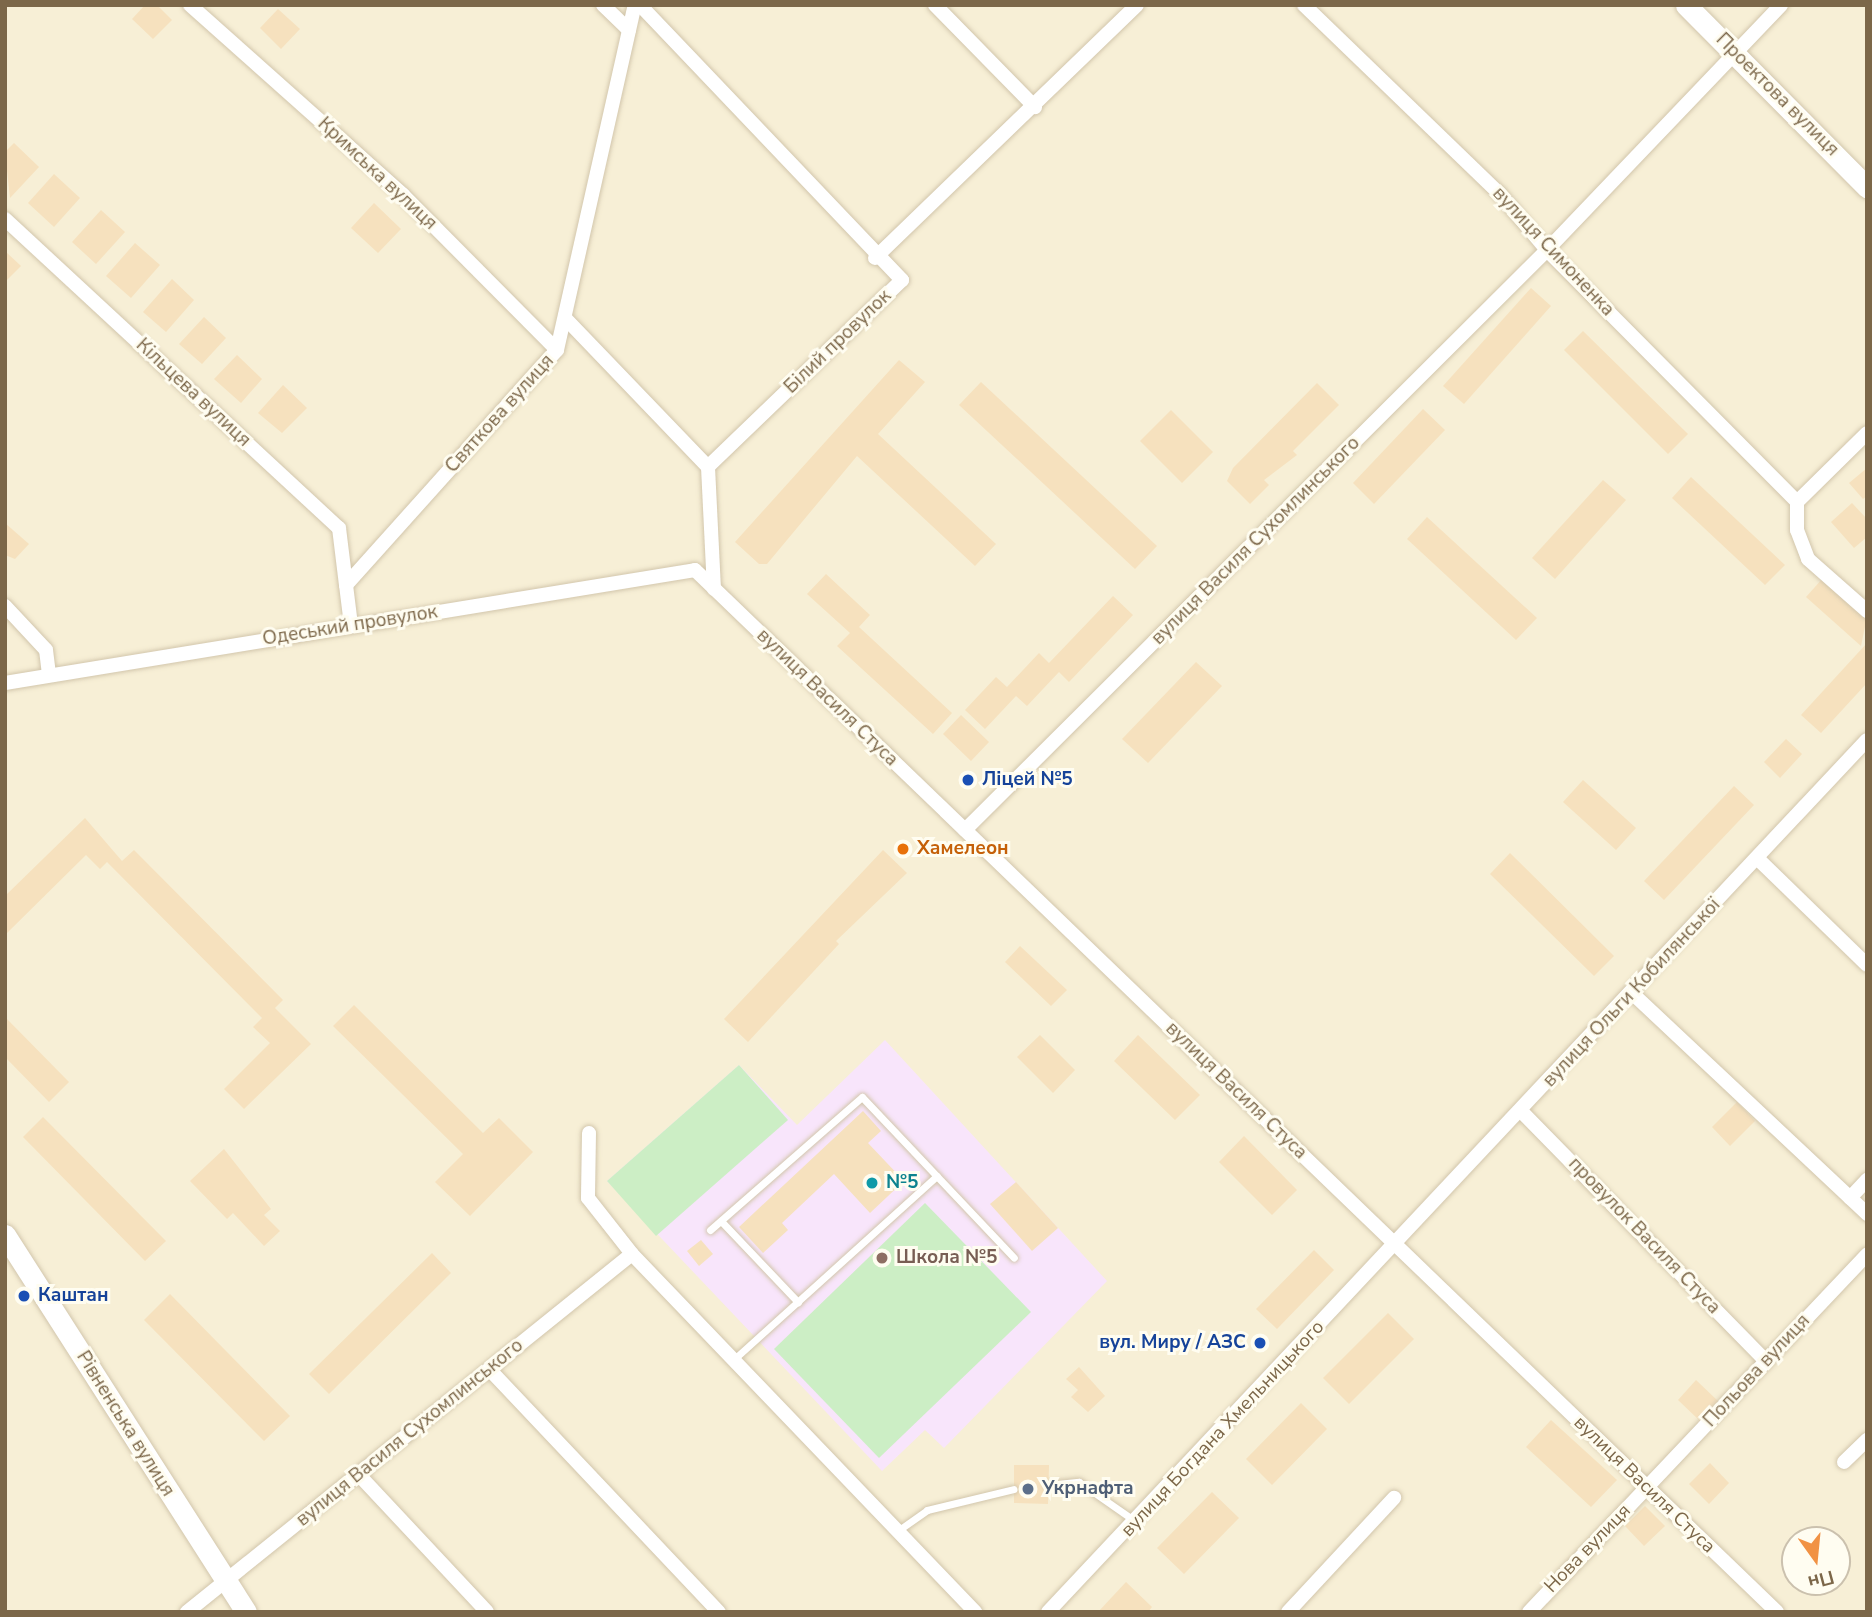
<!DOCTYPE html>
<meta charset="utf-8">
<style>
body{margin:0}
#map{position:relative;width:1872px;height:1617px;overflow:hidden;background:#fefbe9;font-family:"Nunito Sans",sans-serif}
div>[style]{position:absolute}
.residential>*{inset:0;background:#f7efd6}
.education>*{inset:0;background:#f8e5fb}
.green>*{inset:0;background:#cceec5}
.building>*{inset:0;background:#f6e1be}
.roads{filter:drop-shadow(0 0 2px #d2c6ac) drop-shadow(0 0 2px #d2c6ac)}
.lane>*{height:7px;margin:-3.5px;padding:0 3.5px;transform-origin:3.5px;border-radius:3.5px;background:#fff}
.street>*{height:14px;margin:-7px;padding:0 7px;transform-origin:7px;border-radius:7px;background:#fff}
.secondary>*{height:21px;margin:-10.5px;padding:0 10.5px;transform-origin:10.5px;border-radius:10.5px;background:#fff}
.dots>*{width:19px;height:19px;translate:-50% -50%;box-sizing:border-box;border:4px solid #fffdf1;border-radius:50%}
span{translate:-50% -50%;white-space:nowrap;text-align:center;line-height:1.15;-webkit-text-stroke:6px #fffdf1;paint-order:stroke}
.street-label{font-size:19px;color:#7c6749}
.transit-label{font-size:19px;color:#164399;font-weight:700}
.left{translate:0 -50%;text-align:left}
.right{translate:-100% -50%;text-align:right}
.food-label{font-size:19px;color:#c56008;font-weight:700}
.culture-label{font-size:19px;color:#0d838f;font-weight:700}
.education-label{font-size:19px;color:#785e54;font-weight:700}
.service-label{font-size:19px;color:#4e5e75;font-weight:700}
.frame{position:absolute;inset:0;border:7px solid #7c6749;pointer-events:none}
.north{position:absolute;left:1781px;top:1526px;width:70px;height:70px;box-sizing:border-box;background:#fffdf1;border:2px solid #cbc1ae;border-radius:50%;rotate:165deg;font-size:19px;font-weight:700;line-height:28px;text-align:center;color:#7c6749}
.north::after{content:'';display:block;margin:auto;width:24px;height:32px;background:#f19244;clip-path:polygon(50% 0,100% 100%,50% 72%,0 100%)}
</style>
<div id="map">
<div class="residential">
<div style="clip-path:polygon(evenodd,5px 5px,1867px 5px,1867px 1612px,5px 1612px,5px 5px,1795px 1540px,1837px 1540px,1837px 1582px,1795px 1582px,1795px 1540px)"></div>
</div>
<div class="education">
<div style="clip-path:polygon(885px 1040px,1107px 1281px,944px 1448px,925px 1430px,882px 1471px,607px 1181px,739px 1065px,797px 1125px)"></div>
</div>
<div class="green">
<div style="clip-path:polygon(739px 1065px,788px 1120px,656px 1236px,607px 1181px)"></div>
<div style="clip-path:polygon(925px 1203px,1031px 1312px,879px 1458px,774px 1349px)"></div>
</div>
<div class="building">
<div style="clip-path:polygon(145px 5px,157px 5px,172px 20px,153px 39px,132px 19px)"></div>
<div style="clip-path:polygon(278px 9px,300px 29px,281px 49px,260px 28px)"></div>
<div style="clip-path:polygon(14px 143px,39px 167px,10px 198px,5px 152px)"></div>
<div style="clip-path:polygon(54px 174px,80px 198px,54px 227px,28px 203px)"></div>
<div style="clip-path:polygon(374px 203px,401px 229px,378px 253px,351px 228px)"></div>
<div style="clip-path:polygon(101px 210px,125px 232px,96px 264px,72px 242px)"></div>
<div style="clip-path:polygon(135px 243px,160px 265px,131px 298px,106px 276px)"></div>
<div style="clip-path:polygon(5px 251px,21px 266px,5px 282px)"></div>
<div style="clip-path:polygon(172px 279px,194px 300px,166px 332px,143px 312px)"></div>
<div style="clip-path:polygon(1531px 288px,1551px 306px,1464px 404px,1443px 386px)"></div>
<div style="clip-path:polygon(204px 317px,226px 338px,202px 364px,179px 344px)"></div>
<div style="clip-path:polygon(1583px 331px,1688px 434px,1668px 454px,1564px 350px)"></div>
<div style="clip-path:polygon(237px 355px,262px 379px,241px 403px,214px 379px)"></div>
<div style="clip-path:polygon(899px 360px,925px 382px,878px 434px,996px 544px,975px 566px,857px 456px,767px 564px,759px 564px,735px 542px)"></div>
<div style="clip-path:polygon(981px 382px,1157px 546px,1135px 569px,959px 405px)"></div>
<div style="clip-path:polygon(1317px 383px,1339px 405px,1293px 451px,1297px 455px,1264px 480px,1269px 485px,1250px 504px,1227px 481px,1233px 468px)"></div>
<div style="clip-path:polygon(283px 385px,307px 408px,282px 433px,258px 413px)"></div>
<div style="clip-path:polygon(1423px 409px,1445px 430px,1374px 504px,1353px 483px)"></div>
<div style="clip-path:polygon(1171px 410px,1213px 452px,1182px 483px,1140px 441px)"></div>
<div style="clip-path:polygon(1867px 468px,1867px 496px,1863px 499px,1849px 483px)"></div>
<div style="clip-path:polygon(1691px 477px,1785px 565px,1765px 585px,1672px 498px)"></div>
<div style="clip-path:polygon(1603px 480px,1626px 500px,1555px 579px,1532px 558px)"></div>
<div style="clip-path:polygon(1852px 503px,1867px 519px,1867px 537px,1854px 548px,1831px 522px)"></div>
<div style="clip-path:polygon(1427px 517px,1537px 618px,1516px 640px,1407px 539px)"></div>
<div style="clip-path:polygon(5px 523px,29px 544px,15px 559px,5px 555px)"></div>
<div style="clip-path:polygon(826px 574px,870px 615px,859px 627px,952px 713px,933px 734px,837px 646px,850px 633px,807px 594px)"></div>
<div style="clip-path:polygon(1823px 578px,1867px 617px,1861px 646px,1806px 597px)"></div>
<div style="clip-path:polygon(1113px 596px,1133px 615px,1069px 682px,1059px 672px,1027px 706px,1016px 696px,985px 729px,965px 710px,996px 677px,1007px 687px,1039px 653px,1049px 663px)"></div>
<div style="clip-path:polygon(1867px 643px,1867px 683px,1821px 733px,1801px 715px)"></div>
<div style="clip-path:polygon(1196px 662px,1222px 686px,1148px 763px,1122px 739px)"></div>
<div style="clip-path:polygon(961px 715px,989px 742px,971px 761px,943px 734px)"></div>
<div style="clip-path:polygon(1786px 739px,1802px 754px,1780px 778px,1764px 762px)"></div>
<div style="clip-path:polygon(1583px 780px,1636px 828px,1616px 850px,1563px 802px)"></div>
<div style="clip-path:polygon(1734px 786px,1754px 805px,1664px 900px,1644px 881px)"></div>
<div style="clip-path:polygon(85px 818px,122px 861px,134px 850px,283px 1000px,275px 1008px,311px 1044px,244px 1109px,224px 1089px,270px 1043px,253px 1027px,262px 1018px,107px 862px,100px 869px,86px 855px,5px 935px,5px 896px)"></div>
<div style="clip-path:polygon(883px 850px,907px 873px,836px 941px,839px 944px,748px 1042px,724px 1019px)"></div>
<div style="clip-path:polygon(1510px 853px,1614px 956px,1594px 976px,1490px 874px)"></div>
<div style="clip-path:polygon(1020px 946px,1067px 990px,1051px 1006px,1005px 962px)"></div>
<div style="clip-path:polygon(354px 1005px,483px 1133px,499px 1118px,533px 1152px,470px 1216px,435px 1182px,463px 1154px,333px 1026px)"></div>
<div style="clip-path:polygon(5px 1017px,69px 1082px,49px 1102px,5px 1057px)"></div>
<div style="clip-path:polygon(1040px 1035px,1075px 1070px,1053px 1093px,1017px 1057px)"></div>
<div style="clip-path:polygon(1138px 1035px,1200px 1095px,1175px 1120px,1114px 1061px)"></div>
<div style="clip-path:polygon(1737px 1102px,1755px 1121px,1730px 1146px,1712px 1127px)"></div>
<div style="clip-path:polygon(863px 1111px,881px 1131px,868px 1143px,904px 1181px,870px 1213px,834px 1174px,782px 1223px,788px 1230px,763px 1253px,739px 1227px)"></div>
<div style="clip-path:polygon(43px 1117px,166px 1241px,145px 1261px,23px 1137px)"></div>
<div style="clip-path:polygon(1244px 1136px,1297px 1190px,1272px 1215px,1219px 1162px)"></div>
<div style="clip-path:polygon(224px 1149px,271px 1209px,264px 1215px,280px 1231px,264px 1246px,233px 1213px,227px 1219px,190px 1181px)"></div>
<div style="clip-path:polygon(1016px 1182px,1058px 1228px,1032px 1251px,990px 1204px)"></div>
<div style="clip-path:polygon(701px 1240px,713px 1254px,699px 1266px,687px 1251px)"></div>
<div style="clip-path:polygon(1314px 1250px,1334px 1270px,1277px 1329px,1256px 1309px)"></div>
<div style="clip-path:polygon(432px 1253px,451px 1273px,329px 1394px,309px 1374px)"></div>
<div style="clip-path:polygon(170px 1294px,290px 1416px,264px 1441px,144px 1320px)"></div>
<div style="clip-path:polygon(1388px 1313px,1414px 1339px,1349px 1404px,1323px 1378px)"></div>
<div style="clip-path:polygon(1079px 1367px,1105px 1396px,1088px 1412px,1071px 1397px,1078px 1390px,1066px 1379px)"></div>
<div style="clip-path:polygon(1696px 1380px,1718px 1401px,1700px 1421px,1678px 1400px)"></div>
<div style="clip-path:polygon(1301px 1403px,1327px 1429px,1272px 1485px,1246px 1459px)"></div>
<div style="clip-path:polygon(1551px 1420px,1617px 1480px,1591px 1507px,1526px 1447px)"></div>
<div style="clip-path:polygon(1710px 1463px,1729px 1483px,1709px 1504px,1689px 1484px)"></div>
<div style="clip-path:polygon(1014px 1465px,1049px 1465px,1048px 1504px,1014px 1503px)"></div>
<div style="clip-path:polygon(1212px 1492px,1239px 1518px,1184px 1574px,1157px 1548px)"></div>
<div style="clip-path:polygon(1645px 1506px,1665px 1526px,1644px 1546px,1625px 1526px)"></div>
<div style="clip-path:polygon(1126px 1582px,1152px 1607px,1148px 1612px,1098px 1612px)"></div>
</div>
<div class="roads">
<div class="lane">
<div style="left:721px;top:1221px;width:112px;rotate:46.5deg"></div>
<div style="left:710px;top:1230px;width:202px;rotate:-41.2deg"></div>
<div style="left:862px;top:1097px;width:221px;rotate:46.6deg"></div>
<div style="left:732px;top:1361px;width:276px;rotate:-42.1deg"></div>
<div style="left:1048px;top:1485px;width:31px;rotate:-6deg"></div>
<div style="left:1079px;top:1482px;width:68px;rotate:34.9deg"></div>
<div style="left:896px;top:1532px;width:38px;rotate:-35deg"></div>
<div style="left:927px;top:1510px;width:89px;rotate:-13.6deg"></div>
</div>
<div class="street">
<div style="left:190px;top:5px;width:285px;rotate:41.7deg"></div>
<div style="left:403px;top:195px;width:218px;rotate:45.2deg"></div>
<div style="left:603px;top:5px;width:36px;rotate:44deg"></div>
<div style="left:640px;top:5px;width:380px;rotate:46.4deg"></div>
<div style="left:902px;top:280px;width:269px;rotate:136.1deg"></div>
<div style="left:935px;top:5px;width:143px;rotate:45.6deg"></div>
<div style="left:1304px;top:5px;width:272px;rotate:44deg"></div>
<div style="left:1500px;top:194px;width:73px;rotate:50deg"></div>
<div style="left:1547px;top:250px;width:355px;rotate:45.2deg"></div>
<div style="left:1797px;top:502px;width:28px;rotate:90deg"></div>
<div style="left:1797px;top:530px;width:31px;rotate:69deg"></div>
<div style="left:1808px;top:559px;width:79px;rotate:41.4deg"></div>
<div style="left:5px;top:219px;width:455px;rotate:42.8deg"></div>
<div style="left:339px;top:528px;width:57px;rotate:83deg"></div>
<div style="left:875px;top:258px;width:364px;rotate:-44deg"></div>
<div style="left:566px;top:319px;width:205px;rotate:46.2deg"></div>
<div style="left:708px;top:467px;width:122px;rotate:87.2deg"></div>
<div style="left:1797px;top:502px;width:98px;rotate:-44.6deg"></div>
<div style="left:5px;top:606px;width:60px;rotate:47deg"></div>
<div style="left:46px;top:650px;width:23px;rotate:83deg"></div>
<div style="left:351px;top:625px;width:40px;rotate:-97.1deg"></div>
<div style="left:346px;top:585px;width:316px;rotate:-48.1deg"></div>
<div style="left:557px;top:350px;width:354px;rotate:-77.3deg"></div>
<div style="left:5px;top:683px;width:699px;rotate:-9.3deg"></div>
<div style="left:695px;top:570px;width:1502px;rotate:43.92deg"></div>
<div style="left:965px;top:830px;width:822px;rotate:-44.9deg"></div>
<div style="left:1547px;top:250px;width:339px;rotate:-46.3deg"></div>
<div style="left:1757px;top:858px;width:153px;rotate:44.2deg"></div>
<div style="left:1632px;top:993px;width:323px;rotate:43.2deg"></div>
<div style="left:1521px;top:1111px;width:350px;rotate:45.6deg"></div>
<div style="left:589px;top:1133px;width:65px;rotate:90.9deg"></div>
<div style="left:588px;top:1198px;width:71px;rotate:51.8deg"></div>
<div style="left:632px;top:1254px;width:496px;rotate:46.2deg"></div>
<div style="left:1850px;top:1198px;width:25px;rotate:-47deg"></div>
<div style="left:490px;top:1370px;width:333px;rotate:46.6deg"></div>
<div style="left:1844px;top:1462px;width:32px;rotate:-44deg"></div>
<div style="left:359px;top:1475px;width:187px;rotate:46.9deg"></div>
<div style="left:187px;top:1612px;width:571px;rotate:-38.82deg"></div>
<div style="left:1048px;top:1612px;width:1196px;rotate:-46.8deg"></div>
<div style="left:1288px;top:1612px;width:156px;rotate:-47.1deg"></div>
<div style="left:1529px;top:1612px;width:492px;rotate:-46.6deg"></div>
</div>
<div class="secondary">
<div style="left:1686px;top:5px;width:257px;rotate:45.2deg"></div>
<div style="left:5px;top:1235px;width:447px;rotate:57.4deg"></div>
</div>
</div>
<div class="dots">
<div style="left:968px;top:780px;background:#1a4fb4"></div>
<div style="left:903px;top:849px;background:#e8710a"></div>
<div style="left:872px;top:1183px;background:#0f9aa8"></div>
<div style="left:882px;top:1258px;background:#8d6e63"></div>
<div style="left:24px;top:1296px;background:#1a4fb4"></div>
<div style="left:1260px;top:1343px;background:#1a4fb4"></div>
<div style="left:1028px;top:1489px;background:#5c6f8a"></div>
</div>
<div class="street-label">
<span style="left:1777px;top:95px;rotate:45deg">Проектова вулиця</span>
<span style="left:377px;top:174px;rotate:43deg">Кримська вулиця</span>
<span style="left:1553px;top:252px;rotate:47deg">вулиця Симоненка</span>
<span style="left:838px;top:342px;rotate:-44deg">Білий провулок</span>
<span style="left:193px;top:393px;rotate:43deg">Кільцева вулиця</span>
<span style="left:500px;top:414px;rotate:-48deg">Святкова вулиця</span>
<span style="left:1256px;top:541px;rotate:-45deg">вулиця Василя Сухомлинського</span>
<span style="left:350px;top:626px;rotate:-9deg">Одеський провулок</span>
<span style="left:827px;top:698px;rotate:44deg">вулиця Василя Стуса</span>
<span style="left:1632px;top:993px;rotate:-47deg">вулиця Ольги Кобилянської</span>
<span style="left:1236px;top:1091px;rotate:44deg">вулиця Василя Стуса</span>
<span style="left:1644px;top:1236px;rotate:46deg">провулок Василя Стуса</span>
<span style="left:1757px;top:1371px;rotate:-47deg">Польова вулиця</span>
<span style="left:125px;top:1424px;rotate:58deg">Рівненська вулиця</span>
<span style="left:1223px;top:1429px;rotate:-47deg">вулиця Богдана Хмельницького</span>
<span style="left:410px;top:1433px;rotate:-39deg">вулиця Василя Сухомлинського</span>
<span style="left:1644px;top:1485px;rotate:44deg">вулиця Василя Стуса</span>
<span style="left:1588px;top:1549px;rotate:-46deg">Нова вулиця</span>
</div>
<div class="transit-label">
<span class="left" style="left:982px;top:780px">Ліцей №5</span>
<span class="left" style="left:38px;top:1296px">Каштан</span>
<span class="right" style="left:1246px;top:1343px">вул. Миру / АЗС</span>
</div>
<div class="food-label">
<span class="left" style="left:917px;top:849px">Хамелеон</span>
</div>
<div class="culture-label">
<span class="left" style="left:886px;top:1183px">№5</span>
</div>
<div class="education-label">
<span class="left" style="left:896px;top:1258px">Школа №5</span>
</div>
<div class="service-label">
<span class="left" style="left:1042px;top:1489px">Укрнафта</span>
</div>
<div class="frame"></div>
<div class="north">Пн</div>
</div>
